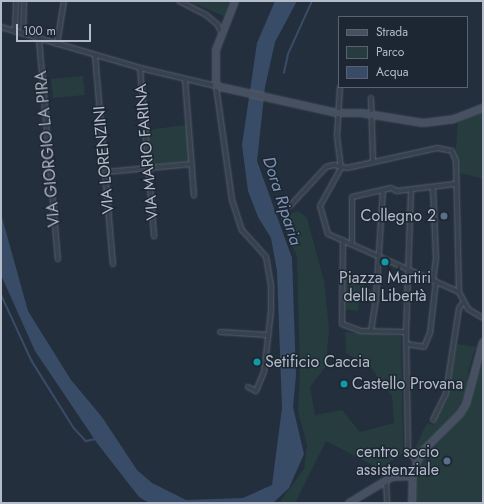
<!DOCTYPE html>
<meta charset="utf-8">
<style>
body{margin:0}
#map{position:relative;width:484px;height:504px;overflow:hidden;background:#242f3e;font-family:Jost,sans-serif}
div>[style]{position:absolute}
.green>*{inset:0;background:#263c3f}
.water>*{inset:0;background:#394c67}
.stream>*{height:1.5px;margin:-0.75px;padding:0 0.75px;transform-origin:0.75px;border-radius:0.75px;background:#394c67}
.roads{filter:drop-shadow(0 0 1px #565f6c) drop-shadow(0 0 1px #565f6c)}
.street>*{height:4px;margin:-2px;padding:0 2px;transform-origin:2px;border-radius:2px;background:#38414e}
.secondary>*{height:6px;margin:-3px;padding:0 3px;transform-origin:3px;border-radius:3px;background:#465061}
.dots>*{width:11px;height:11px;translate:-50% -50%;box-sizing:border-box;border:2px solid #1d2633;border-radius:50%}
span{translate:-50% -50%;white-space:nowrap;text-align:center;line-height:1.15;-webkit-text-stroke:3px #1d2633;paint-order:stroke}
.street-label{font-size:16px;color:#b4bcc9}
.poi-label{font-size:16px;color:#b4bcc9}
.right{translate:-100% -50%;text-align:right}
.left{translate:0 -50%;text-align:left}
.water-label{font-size:17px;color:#7c92b1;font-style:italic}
.frame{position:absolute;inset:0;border:2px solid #b4bcc9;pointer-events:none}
.legend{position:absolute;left:338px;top:16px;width:130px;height:72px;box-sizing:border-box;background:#1d2633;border:1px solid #59626f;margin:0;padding:5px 7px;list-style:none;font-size:12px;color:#b4bcc9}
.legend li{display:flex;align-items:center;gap:8px;height:20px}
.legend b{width:20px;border:1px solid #59626f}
.scale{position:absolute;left:16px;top:24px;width:75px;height:18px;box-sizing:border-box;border:2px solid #b4bcc9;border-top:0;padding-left:5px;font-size:12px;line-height:14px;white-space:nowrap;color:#b4bcc9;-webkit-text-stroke:3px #1d2633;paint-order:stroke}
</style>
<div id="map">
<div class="green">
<div style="clip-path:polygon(188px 1px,230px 1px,224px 16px)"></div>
<div style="clip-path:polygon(83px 76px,85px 95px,53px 98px,51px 79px)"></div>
<div style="clip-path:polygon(483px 112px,483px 179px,458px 172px,456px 147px,458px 122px)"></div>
<div style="clip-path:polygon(186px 125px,190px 161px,150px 165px,147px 130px)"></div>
<div style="clip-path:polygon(298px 211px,307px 218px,324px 281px,329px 330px,326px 366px,310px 387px,315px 415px,342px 410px,360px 432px,394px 423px,392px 396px,372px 369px,346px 353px,345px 332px,401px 336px,403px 453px,380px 469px,326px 441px,295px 503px,279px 503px,304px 469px,307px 445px,298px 411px,300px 370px,297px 257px,281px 218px)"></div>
<div style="clip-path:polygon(344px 278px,356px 280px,356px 283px,374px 291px,373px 302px,359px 300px,358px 311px,343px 309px)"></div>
<div style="clip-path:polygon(457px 344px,478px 347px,474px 351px,468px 373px,469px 382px,457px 412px,418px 453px,414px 450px,427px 423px,433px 425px,448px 397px)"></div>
<div style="clip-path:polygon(483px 362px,483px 503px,415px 503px,419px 471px,423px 459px,463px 416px)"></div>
</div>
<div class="water">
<div style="clip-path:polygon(275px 1px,297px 1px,275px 42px,265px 87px,257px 161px,292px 258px,296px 375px,293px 407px,304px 454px,289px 488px,273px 503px,149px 503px,139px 497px,97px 443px,35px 351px,1px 275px,1px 214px,28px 311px,71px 380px,102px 417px,137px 470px,152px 483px,186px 500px,243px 498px,272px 485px,282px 408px,277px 271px,271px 238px,258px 217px,248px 191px,242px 145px,257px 43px)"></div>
</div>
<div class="stream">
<div style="left:284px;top:73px;width:19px;rotate:-78deg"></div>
<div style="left:288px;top:54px;width:58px;rotate:-65.6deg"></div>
<div style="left:1px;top:294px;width:74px;rotate:65.2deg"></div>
<div style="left:32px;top:361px;width:79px;rotate:57.9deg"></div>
<div style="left:74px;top:428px;width:18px;rotate:47deg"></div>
<div style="left:86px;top:441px;width:10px;rotate:-11deg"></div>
</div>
<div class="roads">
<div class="street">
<div style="left:179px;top:1px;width:29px;rotate:27deg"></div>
<div style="left:205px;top:14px;width:16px;rotate:40deg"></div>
<div style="left:217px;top:24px;width:10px;rotate:61deg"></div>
<div style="left:1px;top:27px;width:145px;rotate:16.4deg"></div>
<div style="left:140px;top:68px;width:78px;rotate:13.3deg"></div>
<div style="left:216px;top:86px;width:115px;rotate:82deg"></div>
<div style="left:232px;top:200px;width:32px;rotate:72deg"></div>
<div style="left:242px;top:230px;width:36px;rotate:48deg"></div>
<div style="left:266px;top:257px;width:28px;rotate:80deg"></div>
<div style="left:271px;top:285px;width:26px;rotate:90deg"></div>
<div style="left:271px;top:311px;width:61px;rotate:96.5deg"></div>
<div style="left:264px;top:372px;width:21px;rotate:113deg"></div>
<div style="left:256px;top:391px;width:9px;rotate:-153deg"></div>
<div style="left:15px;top:32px;width:31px;rotate:-88deg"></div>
<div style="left:23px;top:34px;width:33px;rotate:-88deg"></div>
<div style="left:39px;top:39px;width:221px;rotate:85.1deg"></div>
<div style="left:57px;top:44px;width:44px;rotate:-80.8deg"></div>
<div style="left:95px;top:55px;width:210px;rotate:85.1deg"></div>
<div style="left:140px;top:68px;width:169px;rotate:85.2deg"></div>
<div style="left:185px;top:79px;width:117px;rotate:85.6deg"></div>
<div style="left:340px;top:87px;width:49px;rotate:93.5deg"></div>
<div style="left:337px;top:136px;width:32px;rotate:83deg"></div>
<div style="left:371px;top:98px;width:64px;rotate:88.2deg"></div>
<div style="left:341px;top:168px;width:43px;rotate:118.9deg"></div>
<div style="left:320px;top:206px;width:29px;rotate:74deg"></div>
<div style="left:328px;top:234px;width:143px;rotate:23.9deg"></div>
<div style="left:106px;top:172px;width:86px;rotate:-5.3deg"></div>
<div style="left:411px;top:190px;width:142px;rotate:92deg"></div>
<div style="left:406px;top:332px;width:118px;rotate:89deg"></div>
<div style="left:408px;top:450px;width:15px;rotate:53deg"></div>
<div style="left:290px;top:206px;width:53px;rotate:-47.3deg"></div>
<div style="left:326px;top:167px;width:8px;rotate:-14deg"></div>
<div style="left:334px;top:165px;width:13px;rotate:13deg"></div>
<div style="left:347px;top:168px;width:92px;rotate:-12.5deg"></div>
<div style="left:437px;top:148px;width:15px;rotate:11deg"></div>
<div style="left:452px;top:151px;width:11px;rotate:68deg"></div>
<div style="left:456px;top:161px;width:131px;rotate:88.7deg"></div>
<div style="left:459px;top:292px;width:19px;rotate:62deg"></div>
<div style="left:468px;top:309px;width:17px;rotate:31deg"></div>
<div style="left:343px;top:240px;width:84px;rotate:90.7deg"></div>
<div style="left:342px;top:324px;width:20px;rotate:20deg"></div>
<div style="left:361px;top:331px;width:45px;rotate:1.3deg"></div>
<div style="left:352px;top:244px;width:47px;rotate:-90deg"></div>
<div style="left:352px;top:197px;width:40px;rotate:-13deg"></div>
<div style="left:391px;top:188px;width:7px;rotate:27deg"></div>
<div style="left:397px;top:191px;width:58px;rotate:-6.9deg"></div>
<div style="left:433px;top:280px;width:21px;rotate:-82deg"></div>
<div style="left:436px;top:259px;width:71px;rotate:-92.4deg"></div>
<div style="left:371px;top:331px;width:33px;rotate:-81deg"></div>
<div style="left:376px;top:298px;width:108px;rotate:-86.3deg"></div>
<div style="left:220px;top:332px;width:48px;rotate:3.6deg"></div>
<div style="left:406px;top:344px;width:18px;rotate:9deg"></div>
<div style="left:424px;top:347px;width:15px;rotate:-67deg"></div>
<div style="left:430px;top:333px;width:52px;rotate:-83.4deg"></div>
<div style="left:433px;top:420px;width:30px;rotate:-64deg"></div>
<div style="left:446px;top:393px;width:86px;rotate:-81.3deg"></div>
<div style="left:459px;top:308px;width:6px;rotate:-51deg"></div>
<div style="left:386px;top:481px;width:22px;rotate:87deg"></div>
</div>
<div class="secondary">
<div style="left:235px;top:1px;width:53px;rotate:111.2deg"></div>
<div style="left:216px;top:50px;width:36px;rotate:90deg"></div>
<div style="left:216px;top:86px;width:124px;rotate:12.6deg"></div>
<div style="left:337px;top:113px;width:24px"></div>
<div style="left:361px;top:113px;width:63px;rotate:9.2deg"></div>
<div style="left:423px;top:123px;width:31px;rotate:-7deg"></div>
<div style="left:454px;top:119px;width:31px;rotate:-21deg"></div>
<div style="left:349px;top:503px;width:50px;rotate:-31.2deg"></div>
<div style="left:392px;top:477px;width:21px;rotate:-3deg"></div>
<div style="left:412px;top:503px;width:27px;rotate:-88deg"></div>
<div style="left:413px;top:476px;width:15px;rotate:-74deg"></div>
<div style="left:417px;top:462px;width:14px;rotate:-60deg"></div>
<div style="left:424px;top:450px;width:51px;rotate:-45deg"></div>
<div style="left:460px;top:414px;width:12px;rotate:-59deg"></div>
<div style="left:466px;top:404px;width:64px;rotate:-74.7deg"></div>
</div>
</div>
<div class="dots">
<div style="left:444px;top:216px;background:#5c6f8a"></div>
<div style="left:385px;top:262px;background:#0f9aa8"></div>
<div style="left:257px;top:362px;background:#0f9aa8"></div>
<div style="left:344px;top:384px;background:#0f9aa8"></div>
<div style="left:447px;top:461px;background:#5c6f8a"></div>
</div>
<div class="street-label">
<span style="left:48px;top:149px;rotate:-95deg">VIA GIORGIO LA PIRA</span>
<span style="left:147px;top:152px;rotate:-95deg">VIA MARIO FARINA</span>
<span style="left:104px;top:160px;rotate:-95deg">VIA LORENZINI</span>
</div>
<div class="poi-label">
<span class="right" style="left:436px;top:216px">Collegno 2</span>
<span style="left:385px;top:287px">Piazza Martiri<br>della Libertà</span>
<span class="left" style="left:265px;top:362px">Setificio Caccia</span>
<span class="left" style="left:352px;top:384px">Castello Provana</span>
<span class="right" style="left:439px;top:461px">centro socio<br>assistenziale</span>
</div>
<div class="water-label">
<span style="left:282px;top:201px;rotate:72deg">Dora Riparia</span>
</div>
<div class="frame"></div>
<ul class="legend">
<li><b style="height:5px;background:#465061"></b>Strada</li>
<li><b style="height:11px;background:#263c3f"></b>Parco</li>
<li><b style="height:11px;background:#394c67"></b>Acqua</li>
</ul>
<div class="scale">100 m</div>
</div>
